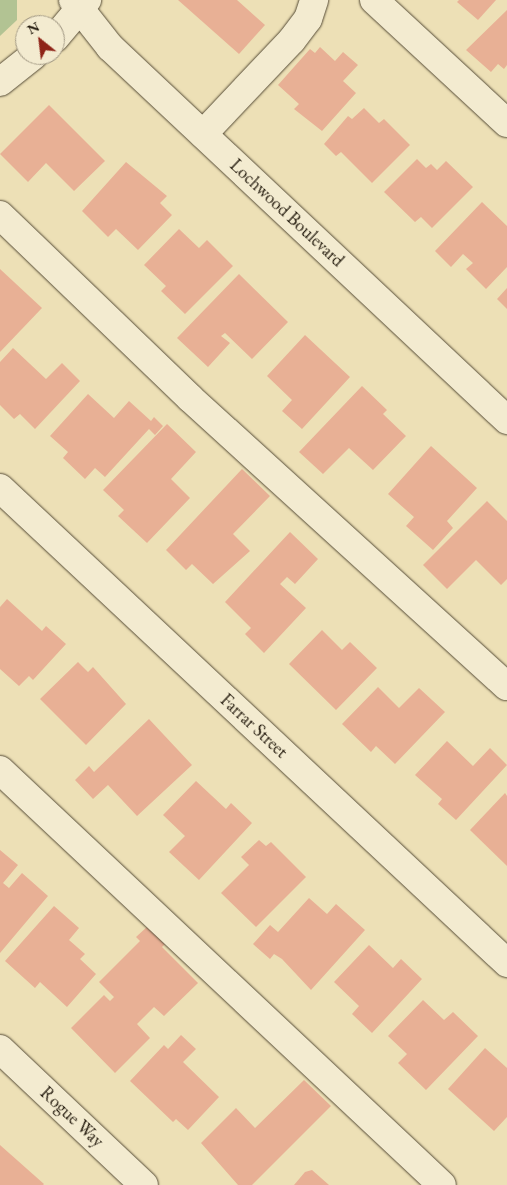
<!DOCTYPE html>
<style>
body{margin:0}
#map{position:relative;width:507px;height:1185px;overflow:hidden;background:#ede0b6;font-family:"EB Garamond",serif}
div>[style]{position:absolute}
.green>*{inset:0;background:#b2c393}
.building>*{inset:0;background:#e8b095}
.roads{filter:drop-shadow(0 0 1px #564c37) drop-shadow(0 0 1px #564c37)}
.minor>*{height:28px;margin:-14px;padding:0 14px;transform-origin:14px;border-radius:14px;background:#f3ebd0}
span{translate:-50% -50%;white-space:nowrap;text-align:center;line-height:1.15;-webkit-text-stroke:4.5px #f3ebd0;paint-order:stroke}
.street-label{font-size:18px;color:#231a0d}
.north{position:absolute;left:15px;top:15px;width:50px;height:50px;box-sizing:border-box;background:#f3ebd0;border:1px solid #a09782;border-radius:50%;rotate:331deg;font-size:14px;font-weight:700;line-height:20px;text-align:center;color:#231a0d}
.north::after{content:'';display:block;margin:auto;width:18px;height:22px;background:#8f2418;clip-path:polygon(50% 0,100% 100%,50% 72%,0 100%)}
</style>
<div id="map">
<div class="green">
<div style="clip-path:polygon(0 0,17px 0,17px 20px,0 36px)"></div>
</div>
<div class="building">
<div style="clip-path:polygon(178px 0,237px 0,265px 25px,239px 54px)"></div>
<div style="clip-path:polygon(459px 0,496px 0,478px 20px,457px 2px)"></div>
<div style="clip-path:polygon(507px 10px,507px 65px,504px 69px,498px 64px,491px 72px,466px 50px)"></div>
<div style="clip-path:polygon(320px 47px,335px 61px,343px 52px,358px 65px,343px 81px,356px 93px,322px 131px,294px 109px,299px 104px,278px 85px,310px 49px,315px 53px)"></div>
<div style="clip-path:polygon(49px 105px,105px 161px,74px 191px,46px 163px,28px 182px,0 154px)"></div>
<div style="clip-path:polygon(364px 108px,379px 123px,384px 119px,410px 145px,372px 183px,341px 152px,336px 156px,324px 144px,348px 116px,352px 119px)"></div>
<div style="clip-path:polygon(417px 159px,426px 168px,431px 164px,437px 170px,446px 161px,473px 187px,432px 228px,421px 217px,415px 222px,384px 192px)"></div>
<div style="clip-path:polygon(126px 162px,167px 196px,160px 203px,172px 215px,138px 250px,116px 229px,108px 237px,82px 211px)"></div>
<div style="clip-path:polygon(482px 202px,507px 226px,507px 267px,486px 289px,466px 269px,473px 263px,463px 254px,451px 267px,435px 251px)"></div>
<div style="clip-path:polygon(179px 229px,199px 248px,207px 240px,233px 266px,185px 314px,161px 291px,166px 286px,144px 265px)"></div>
<div style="clip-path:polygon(0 269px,42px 308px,0 352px)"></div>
<div style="clip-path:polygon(239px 274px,288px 322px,252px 359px,225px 333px,221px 336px,230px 343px,208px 367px,177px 338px)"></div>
<div style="clip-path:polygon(507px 288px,507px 309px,497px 299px)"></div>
<div style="clip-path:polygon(305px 335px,350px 377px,302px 429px,282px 411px,292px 400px,267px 376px)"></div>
<div style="clip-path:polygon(13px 348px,46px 379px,62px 363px,80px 381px,35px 429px,20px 414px,14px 419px,0 405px,0 362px)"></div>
<div style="clip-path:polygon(362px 386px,387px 410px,383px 414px,406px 436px,373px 470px,349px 448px,323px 474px,299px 452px)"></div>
<div style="clip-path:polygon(88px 394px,114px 418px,129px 401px,151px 421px,154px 417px,163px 426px,155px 435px,149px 429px,105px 477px,95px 468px,85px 479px,63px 458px,68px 452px,50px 436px)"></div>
<div style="clip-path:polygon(167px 424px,196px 452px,171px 479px,190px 498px,147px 543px,118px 516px,124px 510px,103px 490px)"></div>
<div style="clip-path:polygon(431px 446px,477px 488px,447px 521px,453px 528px,433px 550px,406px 526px,414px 517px,388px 494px)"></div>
<div style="clip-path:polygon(242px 469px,270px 496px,233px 534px,250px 551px,213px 584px,192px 564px,186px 570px,166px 550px)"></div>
<div style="clip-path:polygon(487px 501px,507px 521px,507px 579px,501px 585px,476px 560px,447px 589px,423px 565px)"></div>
<div style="clip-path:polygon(290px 532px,318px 559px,295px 584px,287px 577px,280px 584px,306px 608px,264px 653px,245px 634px,251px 628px,225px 602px)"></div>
<div style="clip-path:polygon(7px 599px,42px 631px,46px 626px,66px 644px,33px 680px,29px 676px,19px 686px,0 669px,0 607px)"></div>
<div style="clip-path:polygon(322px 630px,342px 650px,350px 642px,377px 668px,336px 710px,289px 664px)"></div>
<div style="clip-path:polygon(78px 662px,88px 672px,93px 667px,126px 704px,86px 745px,40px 699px)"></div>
<div style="clip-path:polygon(378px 687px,399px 708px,419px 688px,445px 712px,395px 764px,376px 746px,371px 752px,342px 724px)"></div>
<div style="clip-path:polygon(149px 719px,192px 765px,137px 816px,108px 785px,93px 799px,75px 780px,89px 766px,94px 772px)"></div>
<div style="clip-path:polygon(447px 741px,473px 766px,490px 748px,507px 765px,456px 820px,438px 804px,442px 799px,415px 775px)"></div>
<div style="clip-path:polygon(196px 781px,226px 809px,231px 803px,252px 823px,199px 880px,169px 852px,185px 836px,163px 815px)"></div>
<div style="clip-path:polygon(505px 793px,507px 796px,507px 866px,470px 830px)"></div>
<div style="clip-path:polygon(259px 840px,266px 846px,271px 842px,306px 877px,256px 927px,221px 893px,249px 865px,241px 857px)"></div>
<div style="clip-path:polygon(0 850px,18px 865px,3px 883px,9px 888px,22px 873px,48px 896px,0 953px)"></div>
<div style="clip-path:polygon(309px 898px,327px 914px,336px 904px,365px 930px,311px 990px,282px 959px,274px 954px,270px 959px,253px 944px,270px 925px,278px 932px)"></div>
<div style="clip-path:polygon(54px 906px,79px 928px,69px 940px,85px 954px,80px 959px,96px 974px,67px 1007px,40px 982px,35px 988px,5px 961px)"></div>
<div style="clip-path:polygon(148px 926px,166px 943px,162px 947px,198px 983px,164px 1016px,154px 1007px,137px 1024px,150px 1038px,115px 1073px,71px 1028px,104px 995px,110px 1001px,114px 997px,99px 982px,140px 941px,136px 937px)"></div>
<div style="clip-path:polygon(369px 945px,393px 968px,401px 959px,422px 979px,372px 1033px,352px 1014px,359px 1006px,334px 982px)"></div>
<div style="clip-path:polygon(423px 1000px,444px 1020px,453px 1012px,478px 1036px,426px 1090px,398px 1063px,407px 1054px,388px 1036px)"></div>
<div style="clip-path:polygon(181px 1035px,196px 1049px,183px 1062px,219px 1097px,188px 1130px,176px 1119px,173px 1122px,130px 1081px,164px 1045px,168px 1049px)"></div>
<div style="clip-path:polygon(485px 1048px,507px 1068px,507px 1117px,494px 1131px,448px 1089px)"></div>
<div style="clip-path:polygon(304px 1080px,331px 1106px,252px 1185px,238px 1185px,201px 1143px,236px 1108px,255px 1128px)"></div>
<div style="clip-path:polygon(0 1145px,44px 1184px,43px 1185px,0 1185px)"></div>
<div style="clip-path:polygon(312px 1170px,329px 1185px,294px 1185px,305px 1172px)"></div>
</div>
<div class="roads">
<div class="minor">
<div style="left:73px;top:0;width:60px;rotate:51.8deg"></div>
<div style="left:110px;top:47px;width:545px;rotate:43.21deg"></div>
<div style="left:374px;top:0;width:181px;rotate:42.8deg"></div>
<div style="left:55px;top:38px;width:50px;rotate:-49.9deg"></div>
<div style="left:0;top:82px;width:43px;rotate:-38.5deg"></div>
<div style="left:203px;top:134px;width:129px;rotate:-46.6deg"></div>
<div style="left:292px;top:40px;width:26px;rotate:-53deg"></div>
<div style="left:308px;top:19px;width:20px;rotate:-72deg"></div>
<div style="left:0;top:215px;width:264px;rotate:43.9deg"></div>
<div style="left:190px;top:398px;width:428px;rotate:42.3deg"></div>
<div style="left:0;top:488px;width:695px;rotate:43.13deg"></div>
<div style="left:0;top:770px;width:606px;rotate:43.2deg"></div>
<div style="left:0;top:1049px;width:198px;rotate:43.4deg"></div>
</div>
</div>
<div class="street-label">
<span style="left:287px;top:213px;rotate:43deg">Lochwood Boulevard</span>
<span style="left:254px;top:726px;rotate:43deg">Farrar Street</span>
<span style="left:72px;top:1117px;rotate:43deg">Rogue Way</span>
</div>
<div class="north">N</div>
</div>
